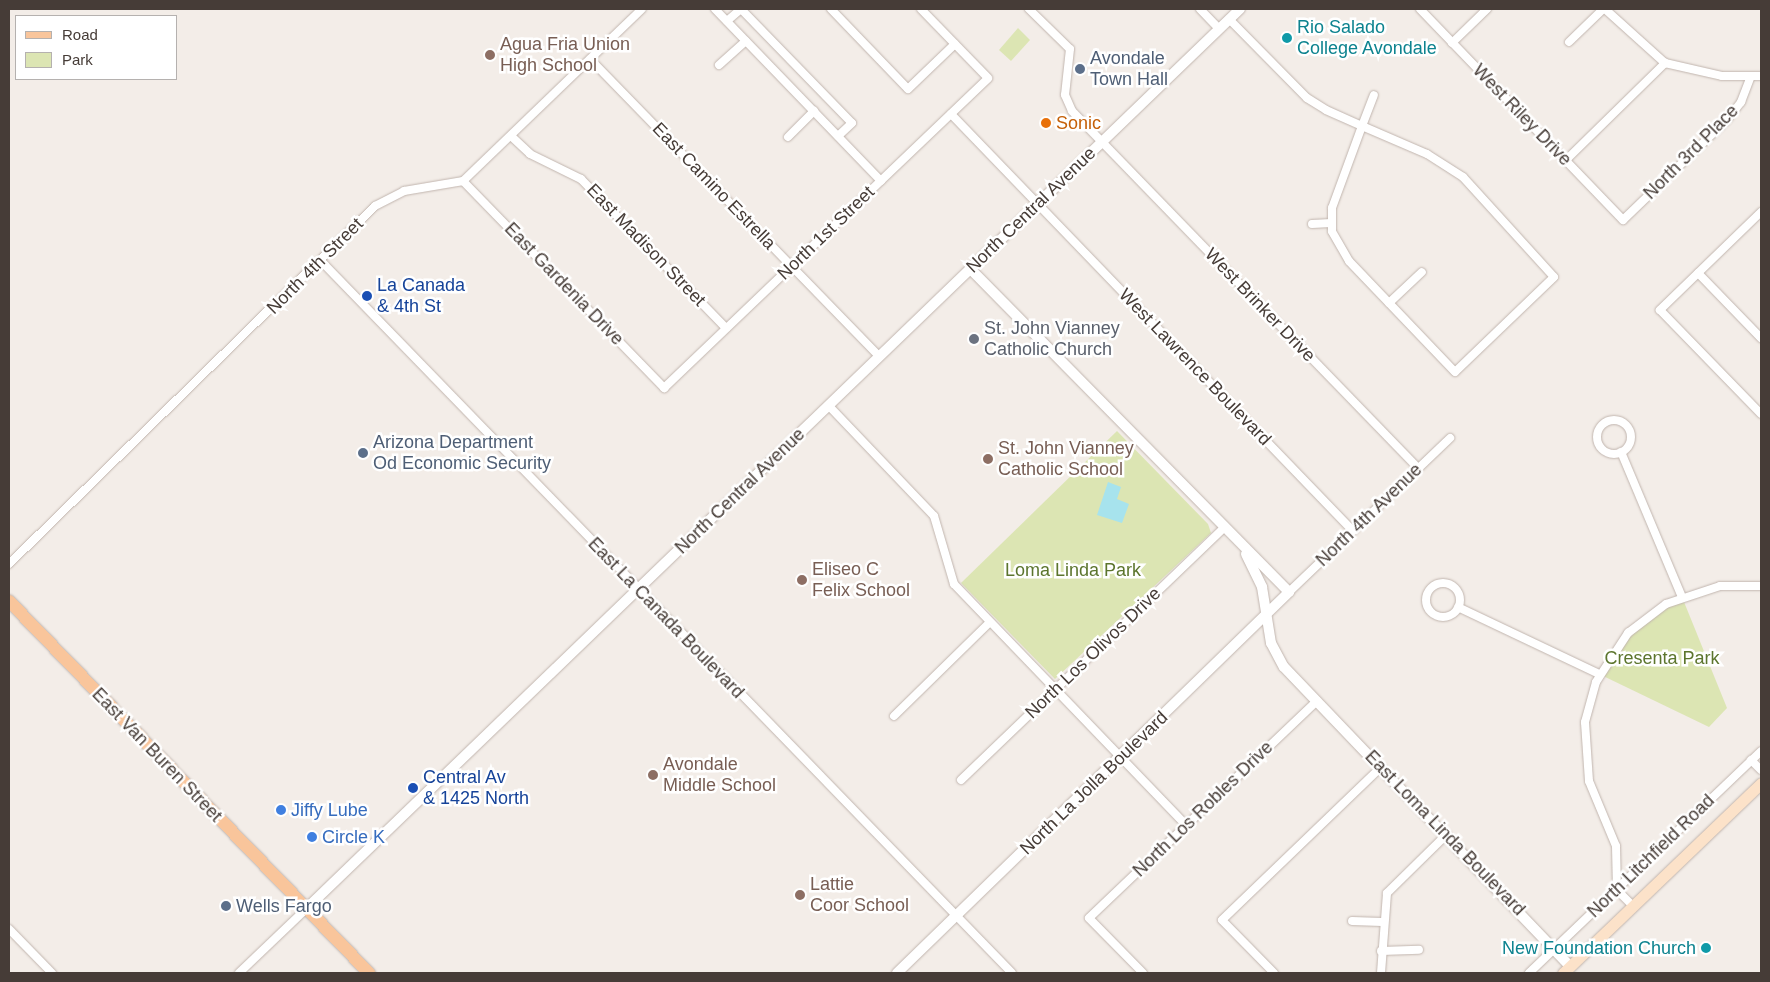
<!DOCTYPE html>
<style>
body{margin:0}
#map{position:relative;width:1770px;height:982px;overflow:hidden;background:#f3ede8;font-family:Arial,sans-serif}
div>[style]{position:absolute}
.green>*{inset:0;background:#dce5b3}
.water>*{inset:0;background:#a7e3ed}
.roads{filter:drop-shadow(0 0 1px #c1b5ae) drop-shadow(0 0 1px #c1b5ae)}
.minor>*{height:8px;margin:-4px;padding:0 4px;transform-origin:4px;border-radius:4px;background:#fff}
.minor>.ring{margin:-4px;padding:0;box-sizing:content-box;background:none;border:8px solid #fff;border-radius:50%}
.tertiary>*{height:10px;margin:-5px;padding:0 5px;transform-origin:5px;border-radius:5px;background:#fff}
.secondary>*{height:11px;margin:-5.5px;padding:0 5.5px;transform-origin:5.5px;border-radius:5.5px;background:#fce2c9}
.primary>*{height:12px;margin:-6px;padding:0 6px;transform-origin:6px;border-radius:6px;background:#f9c59b}
.dots>*{width:14px;height:14px;translate:-50% -50%;box-sizing:border-box;border:2px solid #fff;border-radius:50%}
span{translate:-50% -50%;white-space:nowrap;text-align:center;line-height:1.15;-webkit-text-stroke:5px #fff;paint-order:stroke}
.culture-label{font-size:18px;color:#0d838f}
.left{translate:0 -50%;text-align:left}
.right{translate:-100% -50%;text-align:right}
.education-label{font-size:18px;color:#785e54}
.service-label{font-size:18px;color:#4e5e75}
.street-label{font-size:18px;color:#463c37}
.food-label{font-size:18px;color:#c56008}
.transit-label{font-size:18px;color:#164399}
.worship-label{font-size:18px;color:#5b616d}
.park-label{font-size:18px;color:#5c752d}
.shop-label{font-size:18px;color:#366cbe}
.frame{position:absolute;inset:0;border:10px solid #463c37;pointer-events:none}
.legend{position:absolute;left:15px;top:15px;width:162px;height:65px;box-sizing:border-box;background:#fff;border:1px solid #b5b1af;margin:0;padding:6px 9px;list-style:none;font-size:15px;color:#463c37}
.legend li{display:flex;align-items:center;gap:10px;height:25px}
.legend b{width:25px;border:1px solid #b5b1af}
</style>
<div id="map">
<div class="green">
<div style="clip-path:polygon(1018px 28px,1030px 40px,1011px 61px,999px 50px)"></div>
<div style="clip-path:polygon(1117px 431px,1208px 524px,1211px 533px,1055px 679px,961px 583px)"></div>
<div style="clip-path:polygon(1682px 597px,1727px 708px,1709px 727px,1599px 674px,1628px 633px)"></div>
</div>
<div class="water">
<div style="clip-path:polygon(1108px 482px,1121px 487px,1117px 499px,1129px 504px,1122px 523px,1097px 515px)"></div>
</div>
<div class="roads">
<div class="minor">
<div style="left:715px;top:9px;width:239px;rotate:46deg"></div>
<div style="left:831px;top:9px;width:111px;rotate:46.1deg"></div>
<div style="left:908px;top:89px;width:65px;rotate:-43.8deg"></div>
<div style="left:1029px;top:9px;width:57px;rotate:44.3deg"></div>
<div style="left:1070px;top:49px;width:46px;rotate:96.2deg"></div>
<div style="left:1065px;top:95px;width:17px;rotate:66deg"></div>
<div style="left:1072px;top:111px;width:497px;rotate:45.9deg"></div>
<div style="left:1200px;top:9px;width:28px;rotate:46deg"></div>
<div style="left:1420px;top:9px;width:293px;rotate:46.1deg"></div>
<div style="left:1623px;top:220px;width:144px;rotate:-43.9deg"></div>
<div style="left:1727px;top:120px;width:23px;rotate:-52deg"></div>
<div style="left:1741px;top:102px;width:25px;rotate:-69deg"></div>
<div style="left:1605px;top:9px;width:81px;rotate:42deg"></div>
<div style="left:1665px;top:63px;width:58px;rotate:12.8deg"></div>
<div style="left:1722px;top:76px;width:39px"></div>
<div style="left:1229px;top:19px;width:111px;rotate:45.4deg"></div>
<div style="left:1307px;top:98px;width:22px;rotate:32deg"></div>
<div style="left:1326px;top:110px;width:39px;rotate:24deg"></div>
<div style="left:1362px;top:126px;width:71px;rotate:23.3deg"></div>
<div style="left:1427px;top:154px;width:43px;rotate:32.6deg"></div>
<div style="left:1463px;top:177px;width:135px;rotate:47.7deg"></div>
<div style="left:1554px;top:277px;width:137px;rotate:136.2deg"></div>
<div style="left:1455px;top:372px;width:153px;rotate:-133.7deg"></div>
<div style="left:1349px;top:261px;width:34px;rotate:-120deg"></div>
<div style="left:1332px;top:231px;width:23px;rotate:-90deg"></div>
<div style="left:1332px;top:208px;width:87px;rotate:-69.9deg"></div>
<div style="left:1362px;top:126px;width:33px;rotate:-69deg"></div>
<div style="left:727px;top:21px;width:18px;rotate:-41deg"></div>
<div style="left:741px;top:9px;width:159px;rotate:45.8deg"></div>
<div style="left:852px;top:123px;width:19px;rotate:137deg"></div>
<div style="left:1569px;top:42px;width:47px;rotate:-44.1deg"></div>
<div style="left:1452px;top:43px;width:49px;rotate:-44.2deg"></div>
<div style="left:590px;top:59px;width:414px;rotate:45.8deg"></div>
<div style="left:719px;top:65px;width:36px;rotate:-42deg"></div>
<div style="left:951px;top:114px;width:578px;rotate:46.05deg"></div>
<div style="left:511px;top:136px;width:26px;rotate:43deg"></div>
<div style="left:530px;top:154px;width:57px;rotate:26.1deg"></div>
<div style="left:581px;top:179px;width:208px;rotate:45.8deg"></div>
<div style="left:788px;top:137px;width:37px;rotate:-45deg"></div>
<div style="left:1566px;top:160px;width:139px;rotate:-44.4deg"></div>
<div style="left:463px;top:181px;width:289px;rotate:45.8deg"></div>
<div style="left:664px;top:388px;width:448px;rotate:-43.7deg"></div>
<div style="left:988px;top:78px;width:96px;rotate:-134.2deg"></div>
<div style="left:1761px;top:212px;width:141px;rotate:135.9deg"></div>
<div style="left:1660px;top:310px;width:145px;rotate:45.8deg"></div>
<div style="left:1312px;top:224px;width:19px;rotate:-3deg"></div>
<div style="left:321px;top:261px;width:992px;rotate:45.86deg"></div>
<div style="left:1698px;top:273px;width:91px;rotate:45.9deg"></div>
<div style="left:1389px;top:303px;width:45px;rotate:-43.2deg"></div>
<div style="left:829px;top:406px;width:152px;rotate:46.3deg"></div>
<div style="left:934px;top:516px;width:71px;rotate:73.6deg"></div>
<div style="left:954px;top:584px;width:335px;rotate:46.1deg"></div>
<div class="ring" style="left:1597px;top:420px;width:26px;height:26px"></div>
<div style="left:1621px;top:452px;width:157px;rotate:67.2deg"></div>
<div style="left:9px;top:564px;width:512px;rotate:-44.37deg"></div>
<div style="left:375px;top:206px;width:33px;rotate:-27deg"></div>
<div style="left:404px;top:191px;width:60px;rotate:-9.6deg"></div>
<div style="left:463px;top:181px;width:248px;rotate:-43.9deg"></div>
<div class="ring" style="left:1426px;top:583px;width:26px;height:26px"></div>
<div style="left:1289px;top:592px;width:223px;rotate:-43.7deg"></div>
<div style="left:1458px;top:607px;width:156px;rotate:25.4deg"></div>
<div style="left:894px;top:716px;width:134px;rotate:-44.4deg"></div>
<div style="left:1751px;top:760px;width:14px;rotate:45deg"></div>
<div style="left:961px;top:780px;width:366px;rotate:-43.8deg"></div>
<div style="left:1633px;top:906px;width:23px;rotate:-135deg"></div>
<div style="left:1617px;top:890px;width:44px;rotate:-91.3deg"></div>
<div style="left:1616px;top:846px;width:70px;rotate:-112.6deg"></div>
<div style="left:1589px;top:781px;width:59px;rotate:-93.9deg"></div>
<div style="left:1585px;top:722px;width:41px;rotate:-74.6deg"></div>
<div style="left:1596px;top:682px;width:59px;rotate:-56.9deg"></div>
<div style="left:1628px;top:633px;width:48px;rotate:-37.3deg"></div>
<div style="left:1666px;top:604px;width:57px;rotate:-18.4deg"></div>
<div style="left:1720px;top:586px;width:41px"></div>
<div style="left:1352px;top:921px;width:30px;rotate:2deg"></div>
<div style="left:9px;top:929px;width:62px;rotate:45.7deg"></div>
<div style="left:1381px;top:951px;width:38px;rotate:-2deg"></div>
<div style="left:239px;top:973px;width:93px;rotate:-43.7deg"></div>
<div style="left:1143px;top:973px;width:77px;rotate:-134.5deg"></div>
<div style="left:1089px;top:918px;width:315px;rotate:-43.6deg"></div>
<div style="left:1274px;top:973px;width:74px;rotate:-134.5deg"></div>
<div style="left:1222px;top:920px;width:221px;rotate:-43.9deg"></div>
<div style="left:1381px;top:973px;width:80px;rotate:-85.7deg"></div>
<div style="left:1387px;top:893px;width:84px;rotate:-44.5deg"></div>
<div style="left:1529px;top:973px;width:321px;rotate:-43.7deg"></div>
</div>
<div class="tertiary">
<div style="left:1246px;top:554px;width:37px;rotate:64deg"></div>
<div style="left:1262px;top:587px;width:57px;rotate:80.9deg"></div>
<div style="left:1271px;top:643px;width:27px;rotate:62deg"></div>
<div style="left:1284px;top:667px;width:414px;rotate:46.3deg"></div>
<div style="left:306px;top:909px;width:1297px;rotate:-43.94deg"></div>
<div style="left:897px;top:973px;width:547px;rotate:-44.18deg"></div>
<div style="left:1289px;top:592px;width:454px;rotate:-134.6deg"></div>
</div>
<div class="secondary">
<div style="left:1563px;top:973px;width:274px;rotate:-43.8deg"></div>
</div>
<div class="primary">
<div style="left:9px;top:601px;width:518px;rotate:45.94deg"></div>
</div>
</div>
<div class="dots">
<div style="left:1287px;top:38px;background:#0f9aa8"></div>
<div style="left:490px;top:55px;background:#8d6e63"></div>
<div style="left:1080px;top:69px;background:#5c6f8a"></div>
<div style="left:1046px;top:123px;background:#e8710a"></div>
<div style="left:367px;top:296px;background:#1a4fb4"></div>
<div style="left:974px;top:339px;background:#6b7280"></div>
<div style="left:363px;top:453px;background:#5c6f8a"></div>
<div style="left:988px;top:459px;background:#8d6e63"></div>
<div style="left:802px;top:580px;background:#8d6e63"></div>
<div style="left:653px;top:775px;background:#8d6e63"></div>
<div style="left:413px;top:788px;background:#1a4fb4"></div>
<div style="left:281px;top:810px;background:#3f7fe0"></div>
<div style="left:312px;top:837px;background:#3f7fe0"></div>
<div style="left:800px;top:895px;background:#8d6e63"></div>
<div style="left:226px;top:906px;background:#5c6f8a"></div>
<div style="left:1706px;top:948px;background:#0f9aa8"></div>
</div>
<div class="culture-label">
<span class="left" style="left:1297px;top:38px">Rio Salado<br>College Avondale</span>
<span class="right" style="left:1696px;top:948px">New Foundation Church</span>
</div>
<div class="education-label">
<span class="left" style="left:500px;top:55px">Agua Fria Union<br>High School</span>
<span class="left" style="left:998px;top:459px">St. John Vianney<br>Catholic School</span>
<span class="left" style="left:812px;top:580px">Eliseo C<br>Felix School</span>
<span class="left" style="left:663px;top:775px">Avondale<br>Middle School</span>
<span class="left" style="left:810px;top:895px">Lattie<br>Coor School</span>
</div>
<div class="service-label">
<span class="left" style="left:1090px;top:69px">Avondale<br>Town Hall</span>
<span class="left" style="left:373px;top:453px">Arizona Department<br>Od Economic Security</span>
<span class="left" style="left:236px;top:906px">Wells Fargo</span>
</div>
<div class="street-label">
<span style="left:1522px;top:115px;rotate:46deg">West Riley Drive</span>
<span style="left:1691px;top:152px;rotate:-45deg">North 3rd Place</span>
<span style="left:714px;top:186px;rotate:46deg">East Camino Estrella</span>
<span style="left:1031px;top:210px;rotate:-44deg">North Central Avenue</span>
<span style="left:826px;top:233px;rotate:-44deg">North 1st Street</span>
<span style="left:646px;top:245px;rotate:46deg">East Madison Street</span>
<span style="left:315px;top:266px;rotate:-45deg">North 4th Street</span>
<span style="left:564px;top:284px;rotate:46deg">East Gardenia Drive</span>
<span style="left:1260px;top:305px;rotate:46deg">West Brinker Drive</span>
<span style="left:1195px;top:367px;rotate:46deg">West Lawrence Boulevard</span>
<span style="left:740px;top:491px;rotate:-44deg">North Central Avenue</span>
<span style="left:1369px;top:515px;rotate:-44deg">North 4th Avenue</span>
<span style="left:666px;top:618px;rotate:46deg">East La Canada Boulevard</span>
<span style="left:1093px;top:653px;rotate:-44deg">North Los Olivos Drive</span>
<span style="left:157px;top:755px;rotate:46deg">East Van Buren Street</span>
<span style="left:1094px;top:783px;rotate:-44deg">North La Jolla Boulevard</span>
<span style="left:1203px;top:809px;rotate:-44deg">North Los Robles Drive</span>
<span style="left:1445px;top:833px;rotate:46deg">East Loma Linda Boulevard</span>
<span style="left:1651px;top:856px;rotate:-44deg">North Litchfield Road</span>
</div>
<div class="food-label">
<span class="left" style="left:1056px;top:123px">Sonic</span>
</div>
<div class="transit-label">
<span class="left" style="left:377px;top:296px">La Canada<br>&amp; 4th St</span>
<span class="left" style="left:423px;top:788px">Central Av<br>&amp; 1425 North</span>
</div>
<div class="worship-label">
<span class="left" style="left:984px;top:339px">St. John Vianney<br>Catholic Church</span>
</div>
<div class="park-label">
<span style="left:1073px;top:570px">Loma Linda Park</span>
<span style="left:1662px;top:658px">Cresenta Park</span>
</div>
<div class="shop-label">
<span class="left" style="left:291px;top:810px">Jiffy Lube</span>
<span class="left" style="left:322px;top:837px">Circle K</span>
</div>
<div class="frame"></div>
<ul class="legend">
<li><b style="height:6px;background:#f9c59b"></b>Road</li>
<li><b style="height:14px;background:#dce5b3"></b>Park</li>
</ul>
</div>
